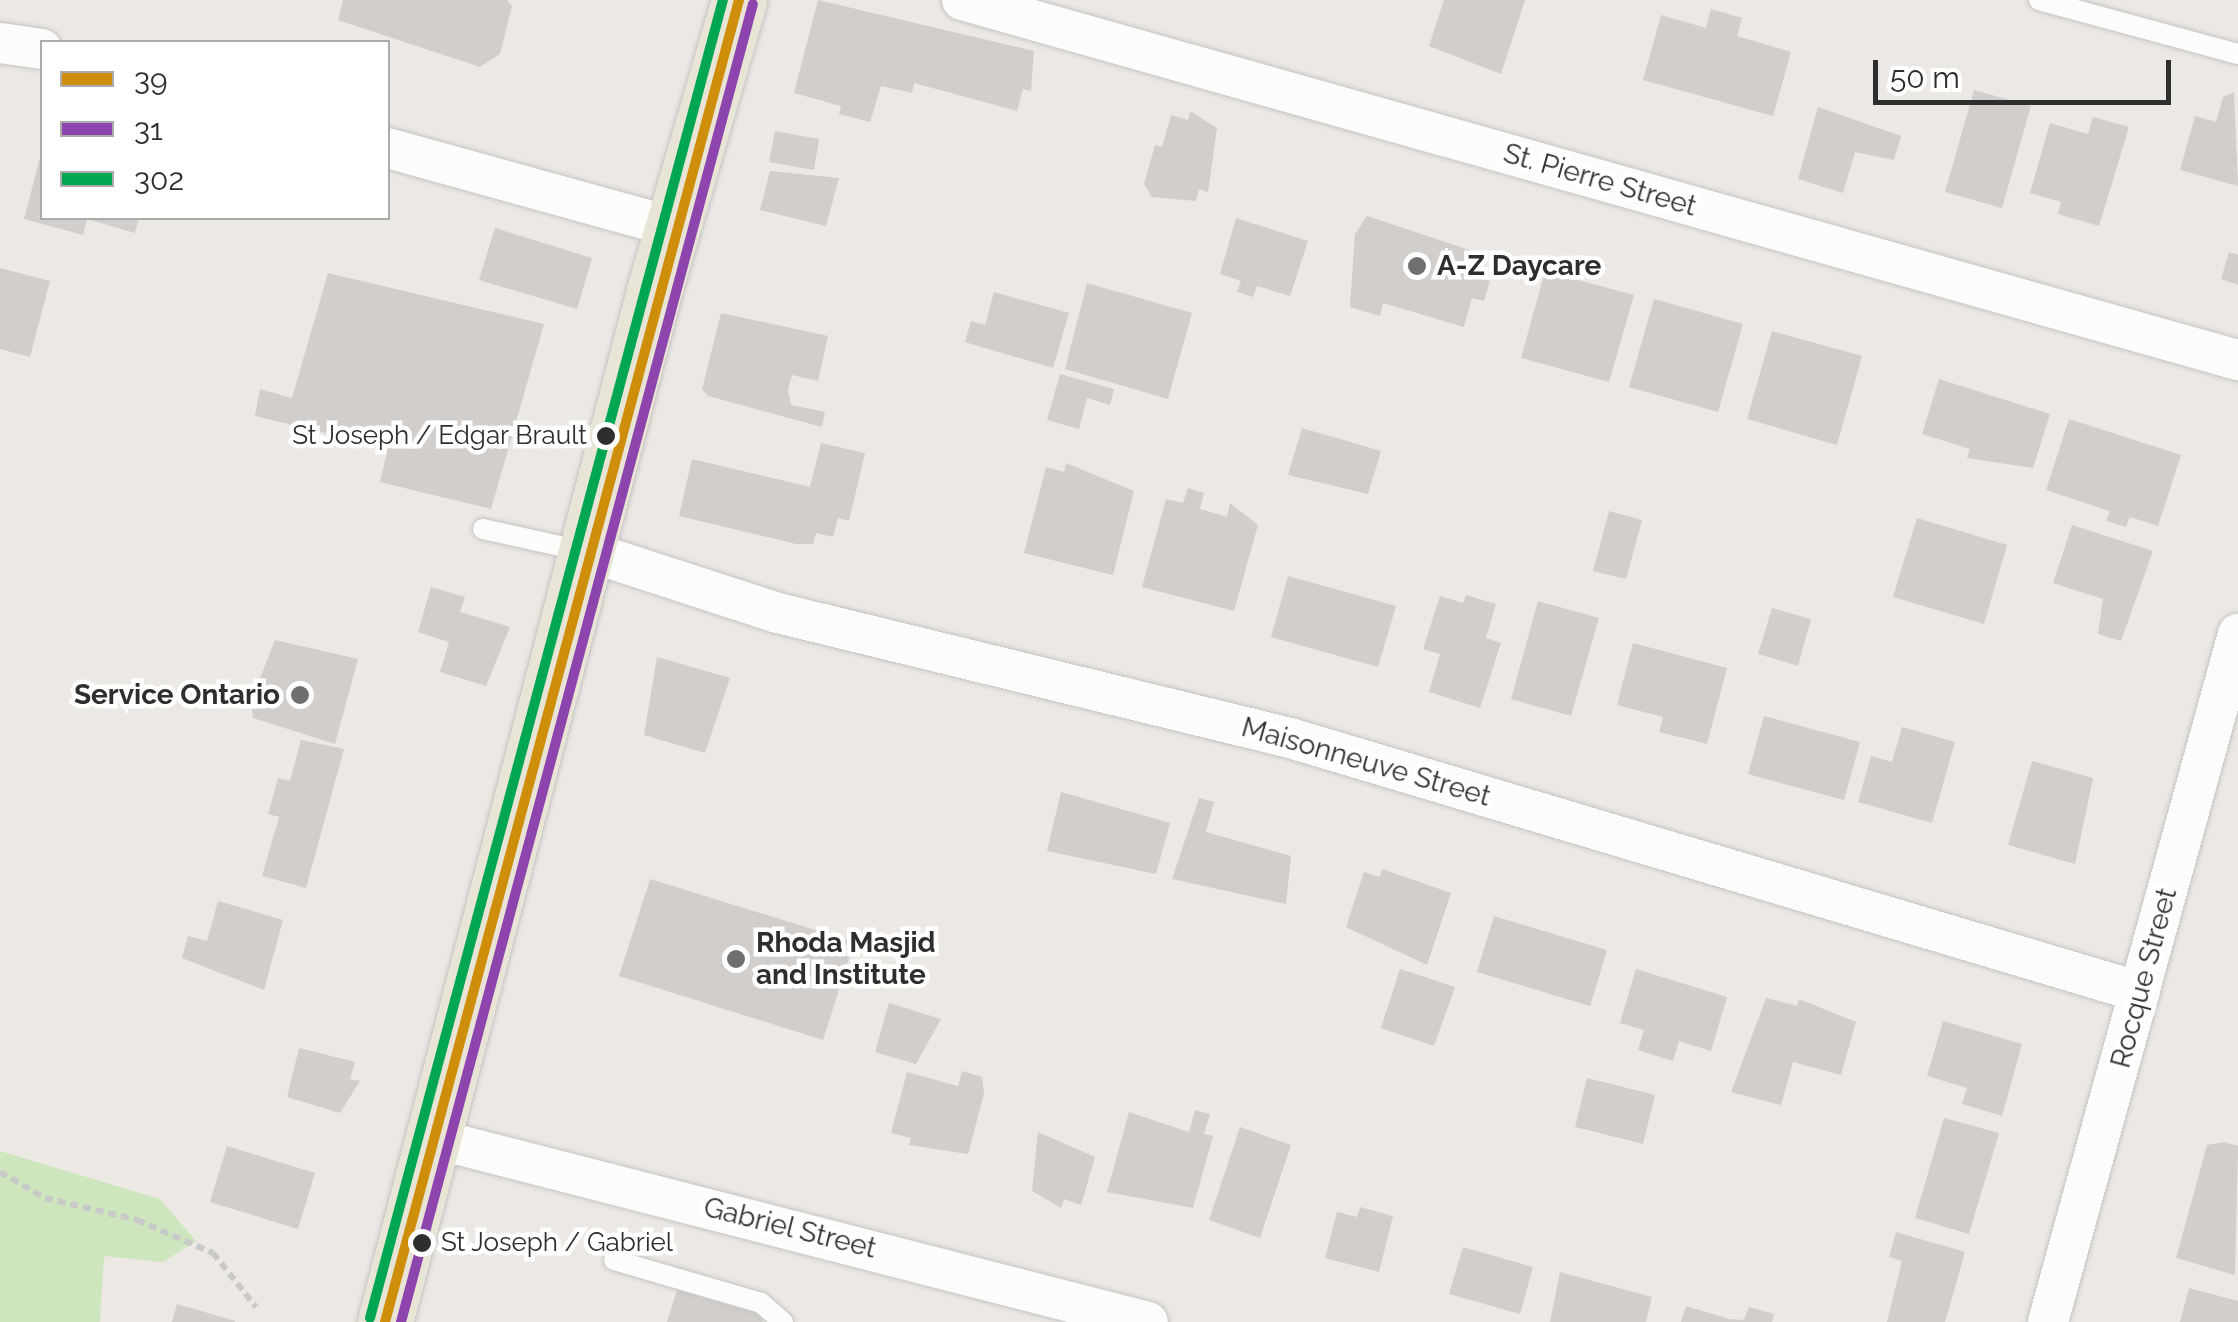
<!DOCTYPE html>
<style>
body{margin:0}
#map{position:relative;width:2238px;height:1322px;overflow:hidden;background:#ece8e4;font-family:Raleway,sans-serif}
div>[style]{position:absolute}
.green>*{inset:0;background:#cee6be}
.building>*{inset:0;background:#d1cecb}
.path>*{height:6px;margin-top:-3px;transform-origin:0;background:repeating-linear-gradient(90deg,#c9c9c8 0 8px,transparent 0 13px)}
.roads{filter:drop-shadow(0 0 2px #c5c4c5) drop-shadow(0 0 2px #c5c4c5)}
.service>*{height:20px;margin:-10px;padding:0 10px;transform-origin:10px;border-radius:10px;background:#fcfcfb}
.minor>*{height:40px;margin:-20px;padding:0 20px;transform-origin:20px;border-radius:20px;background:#fcfcfb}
.primary>*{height:55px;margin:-27.5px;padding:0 27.5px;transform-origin:27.5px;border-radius:27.5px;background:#e8e4d6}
.bus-1>*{height:10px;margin:-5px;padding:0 5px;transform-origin:5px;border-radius:5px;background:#cf8e09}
.bus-2>*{height:10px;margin:-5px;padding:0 5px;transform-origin:5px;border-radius:5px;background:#8e44ad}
.bus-3>*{height:10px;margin:-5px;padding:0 5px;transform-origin:5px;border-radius:5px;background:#00a651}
.dots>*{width:28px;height:28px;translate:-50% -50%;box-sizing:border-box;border:5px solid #fff;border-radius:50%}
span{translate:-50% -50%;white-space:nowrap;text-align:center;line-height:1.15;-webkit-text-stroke:9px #fff;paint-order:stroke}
.bus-label{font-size:26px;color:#2e2e2e}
.right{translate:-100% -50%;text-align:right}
.left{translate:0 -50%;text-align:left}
.street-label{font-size:28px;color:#2e2e2e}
.poi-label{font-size:28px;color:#2e2e2e;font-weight:700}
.legend{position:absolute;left:40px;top:40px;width:350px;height:180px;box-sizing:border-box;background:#fff;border:2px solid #ababab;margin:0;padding:12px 18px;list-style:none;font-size:30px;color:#2e2e2e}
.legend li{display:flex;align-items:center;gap:20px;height:50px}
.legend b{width:50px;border:2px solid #ababab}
.scale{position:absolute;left:1873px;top:60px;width:298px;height:45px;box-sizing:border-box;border:5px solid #2e2e2e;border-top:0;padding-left:12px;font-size:30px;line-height:35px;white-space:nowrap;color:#2e2e2e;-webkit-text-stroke:8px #fff;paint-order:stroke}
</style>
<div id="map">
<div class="green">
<div style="clip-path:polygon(0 1151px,160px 1199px,196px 1241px,163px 1262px,104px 1256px,100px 1322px,0 1322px)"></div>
</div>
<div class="building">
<div style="clip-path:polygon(343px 0,507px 0,512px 6px,500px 54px,480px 67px,338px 20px)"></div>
<div style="clip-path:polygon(818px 0,1034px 51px,1031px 91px,1023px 89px,1017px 111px,914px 83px,912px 93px,881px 86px,870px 122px,839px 114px,841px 106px,794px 93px)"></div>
<div style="clip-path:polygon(1444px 0,1525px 0,1501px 74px,1429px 46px)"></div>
<div style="clip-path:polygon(1711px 9px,1742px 18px,1737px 36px,1791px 52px,1773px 116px,1643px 80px,1661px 15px,1706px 28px)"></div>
<div style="clip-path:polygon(1974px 90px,2031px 106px,2002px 208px,1945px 192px)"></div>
<div style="clip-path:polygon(2234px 92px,2238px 186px,2180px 170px,2195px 116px,2216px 122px,2223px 97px)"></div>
<div style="clip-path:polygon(1818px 107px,1901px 136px,1894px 160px,1855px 152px,1843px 193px,1798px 179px)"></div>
<div style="clip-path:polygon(1190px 111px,1217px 128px,1208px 192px,1199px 189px,1196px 201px,1152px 197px,1144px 184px,1155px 145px,1162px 147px,1171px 115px,1188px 120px)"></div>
<div style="clip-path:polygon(2093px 117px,2129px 127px,2099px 226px,2058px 214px,2061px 202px,2030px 193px,2050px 123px,2088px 134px)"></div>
<div style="clip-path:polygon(775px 131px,819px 139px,814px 170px,769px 162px)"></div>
<div style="clip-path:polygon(41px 154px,42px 218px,139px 218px,135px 233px,87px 219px,83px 235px,24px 219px)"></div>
<div style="clip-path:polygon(770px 171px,839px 178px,826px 226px,760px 210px)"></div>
<div style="clip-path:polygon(1367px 216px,1484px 255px,1478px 277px,1490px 281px,1484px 301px,1472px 298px,1464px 327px,1383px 303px,1380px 316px,1350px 307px,1355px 234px)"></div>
<div style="clip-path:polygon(1236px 218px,1308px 241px,1290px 296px,1257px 286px,1253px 297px,1237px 292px,1241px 281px,1220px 274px)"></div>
<div style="clip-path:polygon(495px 228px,592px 258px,577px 309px,479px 280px)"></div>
<div style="clip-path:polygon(2229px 252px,2238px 255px,2238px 285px,2221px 279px)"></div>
<div style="clip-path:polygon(0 268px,50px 281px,30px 357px,0 349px)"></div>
<div style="clip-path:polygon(1545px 271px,1634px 295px,1609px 382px,1521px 358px)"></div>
<div style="clip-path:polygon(328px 273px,544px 324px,491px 509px,380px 482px,388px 448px,255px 416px,260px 389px,292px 398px)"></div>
<div style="clip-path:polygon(1087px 283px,1192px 313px,1168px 399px,1065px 369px)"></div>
<div style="clip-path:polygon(994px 292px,1069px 313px,1053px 368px,965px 342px,971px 321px,985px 325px)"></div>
<div style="clip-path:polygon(1654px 299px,1743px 324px,1718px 412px,1629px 387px)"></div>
<div style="clip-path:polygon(721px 313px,828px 336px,818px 381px,792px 375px,788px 390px,791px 405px,825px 412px,822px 427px,708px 396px,702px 389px)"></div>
<div style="clip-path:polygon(1772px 331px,1862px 356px,1837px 445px,1747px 419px)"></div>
<div style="clip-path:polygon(1060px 374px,1114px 389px,1110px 405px,1087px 398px,1079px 429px,1047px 420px)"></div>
<div style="clip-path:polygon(1939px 379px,2050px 414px,2033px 468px,1967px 458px,1970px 449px,1922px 434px)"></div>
<div style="clip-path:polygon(2069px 419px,2181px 455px,2158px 526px,2130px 517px,2126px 527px,2106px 521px,2110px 511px,2046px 490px)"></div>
<div style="clip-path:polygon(1302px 428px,1381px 451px,1368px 494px,1288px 475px)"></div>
<div style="clip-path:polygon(821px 443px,865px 453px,849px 521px,838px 518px,833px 537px,816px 533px,813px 544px,796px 544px,679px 516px,692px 459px,810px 487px)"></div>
<div style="clip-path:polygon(1066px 463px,1134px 491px,1113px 575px,1024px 553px,1046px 467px,1064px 472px)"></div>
<div style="clip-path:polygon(1188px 488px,1204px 493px,1200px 509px,1227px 517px,1230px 503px,1258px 525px,1234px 611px,1142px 587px,1166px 499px,1183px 503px)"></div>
<div style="clip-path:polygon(1609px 511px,1642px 520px,1626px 579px,1593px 571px)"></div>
<div style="clip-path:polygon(1917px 518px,2007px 545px,1984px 624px,1893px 597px)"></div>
<div style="clip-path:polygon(2072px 525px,2153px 551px,2121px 641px,2098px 634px,2103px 599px,2053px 583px)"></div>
<div style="clip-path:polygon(1288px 576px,1396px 606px,1378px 667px,1271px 637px)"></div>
<div style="clip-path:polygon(431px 587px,465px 597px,460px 612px,510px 627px,486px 686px,440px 672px,449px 642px,418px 632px)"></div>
<div style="clip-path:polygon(1466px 595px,1496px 604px,1486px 638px,1501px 643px,1480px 708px,1429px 692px,1440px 654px,1423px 649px,1440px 596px,1463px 603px)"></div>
<div style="clip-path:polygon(1538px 601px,1599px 618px,1571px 716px,1511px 699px)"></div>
<div style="clip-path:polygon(1772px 608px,1811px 619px,1798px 666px,1758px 654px)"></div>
<div style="clip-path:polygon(275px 640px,358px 659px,335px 744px,253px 718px,251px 701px)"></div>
<div style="clip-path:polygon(1633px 643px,1727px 668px,1707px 744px,1659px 732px,1663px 717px,1617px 705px)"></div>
<div style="clip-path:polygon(657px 657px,730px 678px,705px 753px,644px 735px)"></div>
<div style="clip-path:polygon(1764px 716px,1860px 742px,1844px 800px,1748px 774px)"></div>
<div style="clip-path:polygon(1902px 727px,1955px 742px,1932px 823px,1858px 802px,1871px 756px,1892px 762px)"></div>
<div style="clip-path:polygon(301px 740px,344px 749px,306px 888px,262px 876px,279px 817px,268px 814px,278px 778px,290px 781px)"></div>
<div style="clip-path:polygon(2032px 761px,2093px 778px,2075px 864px,2008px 845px)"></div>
<div style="clip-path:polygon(1061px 792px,1170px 823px,1156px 874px,1047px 851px)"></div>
<div style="clip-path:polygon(1199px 798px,1214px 802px,1206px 832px,1291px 856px,1286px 904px,1172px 879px)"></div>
<div style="clip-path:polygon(1382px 869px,1451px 893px,1427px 965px,1346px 927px,1364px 872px,1380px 877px)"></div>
<div style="clip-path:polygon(650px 879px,854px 942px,823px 1040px,619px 976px)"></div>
<div style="clip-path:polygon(218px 901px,283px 920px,264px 990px,182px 958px,188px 936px,207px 941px)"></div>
<div style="clip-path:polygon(1494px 916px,1607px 950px,1590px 1006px,1477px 972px)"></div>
<div style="clip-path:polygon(1400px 969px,1455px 987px,1434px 1046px,1381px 1028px)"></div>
<div style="clip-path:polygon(1636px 969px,1727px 997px,1711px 1051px,1679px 1041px,1673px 1061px,1638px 1050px,1644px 1030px,1620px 1023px)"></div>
<div style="clip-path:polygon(1766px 998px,1797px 1006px,1799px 999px,1856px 1022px,1841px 1075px,1793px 1062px,1781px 1105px,1731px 1092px)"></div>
<div style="clip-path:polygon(889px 1003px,941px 1019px,916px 1064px,875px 1052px)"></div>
<div style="clip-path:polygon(1943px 1021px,2022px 1044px,2002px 1116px,1962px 1104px,1967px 1088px,1927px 1076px)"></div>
<div style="clip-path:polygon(299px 1048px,355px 1062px,350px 1079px,360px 1081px,340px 1113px,287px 1097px)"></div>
<div style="clip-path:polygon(962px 1071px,982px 1077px,984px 1094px,968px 1154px,909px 1145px,911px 1138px,891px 1133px,907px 1072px,958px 1086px)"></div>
<div style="clip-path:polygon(1587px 1078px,1655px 1095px,1643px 1144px,1575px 1127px)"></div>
<div style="clip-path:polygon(1195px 1110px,1210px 1114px,1204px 1134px,1213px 1136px,1193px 1208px,1107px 1192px,1129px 1112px,1189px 1132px)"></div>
<div style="clip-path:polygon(1944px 1118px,1999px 1133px,1969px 1234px,1915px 1218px)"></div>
<div style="clip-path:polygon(1240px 1127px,1291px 1145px,1260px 1238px,1209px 1220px)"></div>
<div style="clip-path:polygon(1038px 1132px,1095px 1157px,1081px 1205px,1064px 1199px,1061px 1208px,1032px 1191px)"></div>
<div style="clip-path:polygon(2224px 1142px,2238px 1146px,2235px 1275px,2176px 1258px,2207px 1145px)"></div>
<div style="clip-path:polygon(227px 1146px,315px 1173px,298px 1229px,210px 1202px)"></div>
<div style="clip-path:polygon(1360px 1207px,1393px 1216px,1379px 1272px,1325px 1258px,1337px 1212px,1357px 1217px)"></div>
<div style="clip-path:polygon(1896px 1232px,1965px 1252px,1945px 1322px,1887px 1322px,1902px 1261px,1889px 1257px)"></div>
<div style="clip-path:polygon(1463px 1247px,1533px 1267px,1520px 1314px,1449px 1294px)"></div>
<div style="clip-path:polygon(1560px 1272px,1652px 1297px,1646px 1322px,1550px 1322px)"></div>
<div style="clip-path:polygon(2189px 1288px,2238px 1301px,2238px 1322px,2180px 1322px)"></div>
<div style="clip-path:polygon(677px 1290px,764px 1315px,762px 1322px,667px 1322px)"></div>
<div style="clip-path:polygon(177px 1304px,235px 1321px,235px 1322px,172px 1322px)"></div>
<div style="clip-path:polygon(1686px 1306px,1729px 1319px,1744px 1320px,1749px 1307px,1774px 1314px,1772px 1322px,1681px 1322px)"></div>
</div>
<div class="path">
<div style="left:0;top:1172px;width:52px;rotate:30deg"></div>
<div style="left:45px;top:1198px;width:95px;rotate:13.4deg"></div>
<div style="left:137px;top:1220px;width:83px;rotate:23.5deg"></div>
<div style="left:213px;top:1253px;width:69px;rotate:51.5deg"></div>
</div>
<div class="roads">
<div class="service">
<div style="left:2039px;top:0;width:206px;rotate:15.2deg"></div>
<div style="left:483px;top:529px;width:102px;rotate:12.4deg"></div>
<div style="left:614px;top:1260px;width:153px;rotate:16.3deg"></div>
<div style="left:761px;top:1303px;width:29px;rotate:41deg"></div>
</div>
<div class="minor">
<div style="left:962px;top:0;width:1326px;rotate:15.76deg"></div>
<div style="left:0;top:43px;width:42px;rotate:8.1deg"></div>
<div style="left:388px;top:148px;width:296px;rotate:15.5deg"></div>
<div style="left:587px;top:551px;width:201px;rotate:18deg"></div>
<div style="left:778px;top:613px;width:527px;rotate:13.72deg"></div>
<div style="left:1290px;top:738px;width:887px;rotate:16.64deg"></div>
<div style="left:432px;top:1138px;width:739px;rotate:14.41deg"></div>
<div style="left:2048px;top:1322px;width:714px;rotate:-74.56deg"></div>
</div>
<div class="primary">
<div style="left:385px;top:1322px;width:1069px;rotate:-75.37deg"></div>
<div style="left:655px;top:288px;width:300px;rotate:-73.7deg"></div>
</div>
</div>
<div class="bus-1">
<div style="left:385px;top:1322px;width:1369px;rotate:-75.01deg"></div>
</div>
<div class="bus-2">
<div style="left:401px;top:1322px;width:1364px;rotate:-75.05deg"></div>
</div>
<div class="bus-3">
<div style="left:370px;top:1318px;width:1364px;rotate:-75.01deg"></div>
</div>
<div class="dots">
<div style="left:1417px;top:266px;background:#706f6e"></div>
<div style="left:606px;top:436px;background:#2e2e2e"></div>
<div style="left:300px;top:695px;background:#706f6e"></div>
<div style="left:736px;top:959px;background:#706f6e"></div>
<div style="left:422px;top:1243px;background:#2e2e2e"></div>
</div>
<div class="bus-label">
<span class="right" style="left:587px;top:436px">St Joseph / Edgar Brault</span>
<span class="left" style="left:441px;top:1243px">St Joseph / Gabriel</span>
</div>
<div class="street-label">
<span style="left:1600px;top:180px;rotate:16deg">St. Pierre Street</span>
<span style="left:1366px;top:762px;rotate:16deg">Maisonneuve Street</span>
<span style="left:2144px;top:978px;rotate:-75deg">Rocque Street</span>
<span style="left:790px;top:1228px;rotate:14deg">Gabriel Street</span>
</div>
<div class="poi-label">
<span class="left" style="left:1437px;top:266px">A-Z Daycare</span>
<span class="right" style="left:280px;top:695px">Service Ontario</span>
<span class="left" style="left:756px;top:959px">Rhoda Masjid<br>and Institute</span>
</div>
<ul class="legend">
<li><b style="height:12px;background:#cf8e09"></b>39</li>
<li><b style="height:12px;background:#8e44ad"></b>31</li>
<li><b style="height:12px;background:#00a651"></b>302</li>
</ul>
<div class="scale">50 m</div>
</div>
